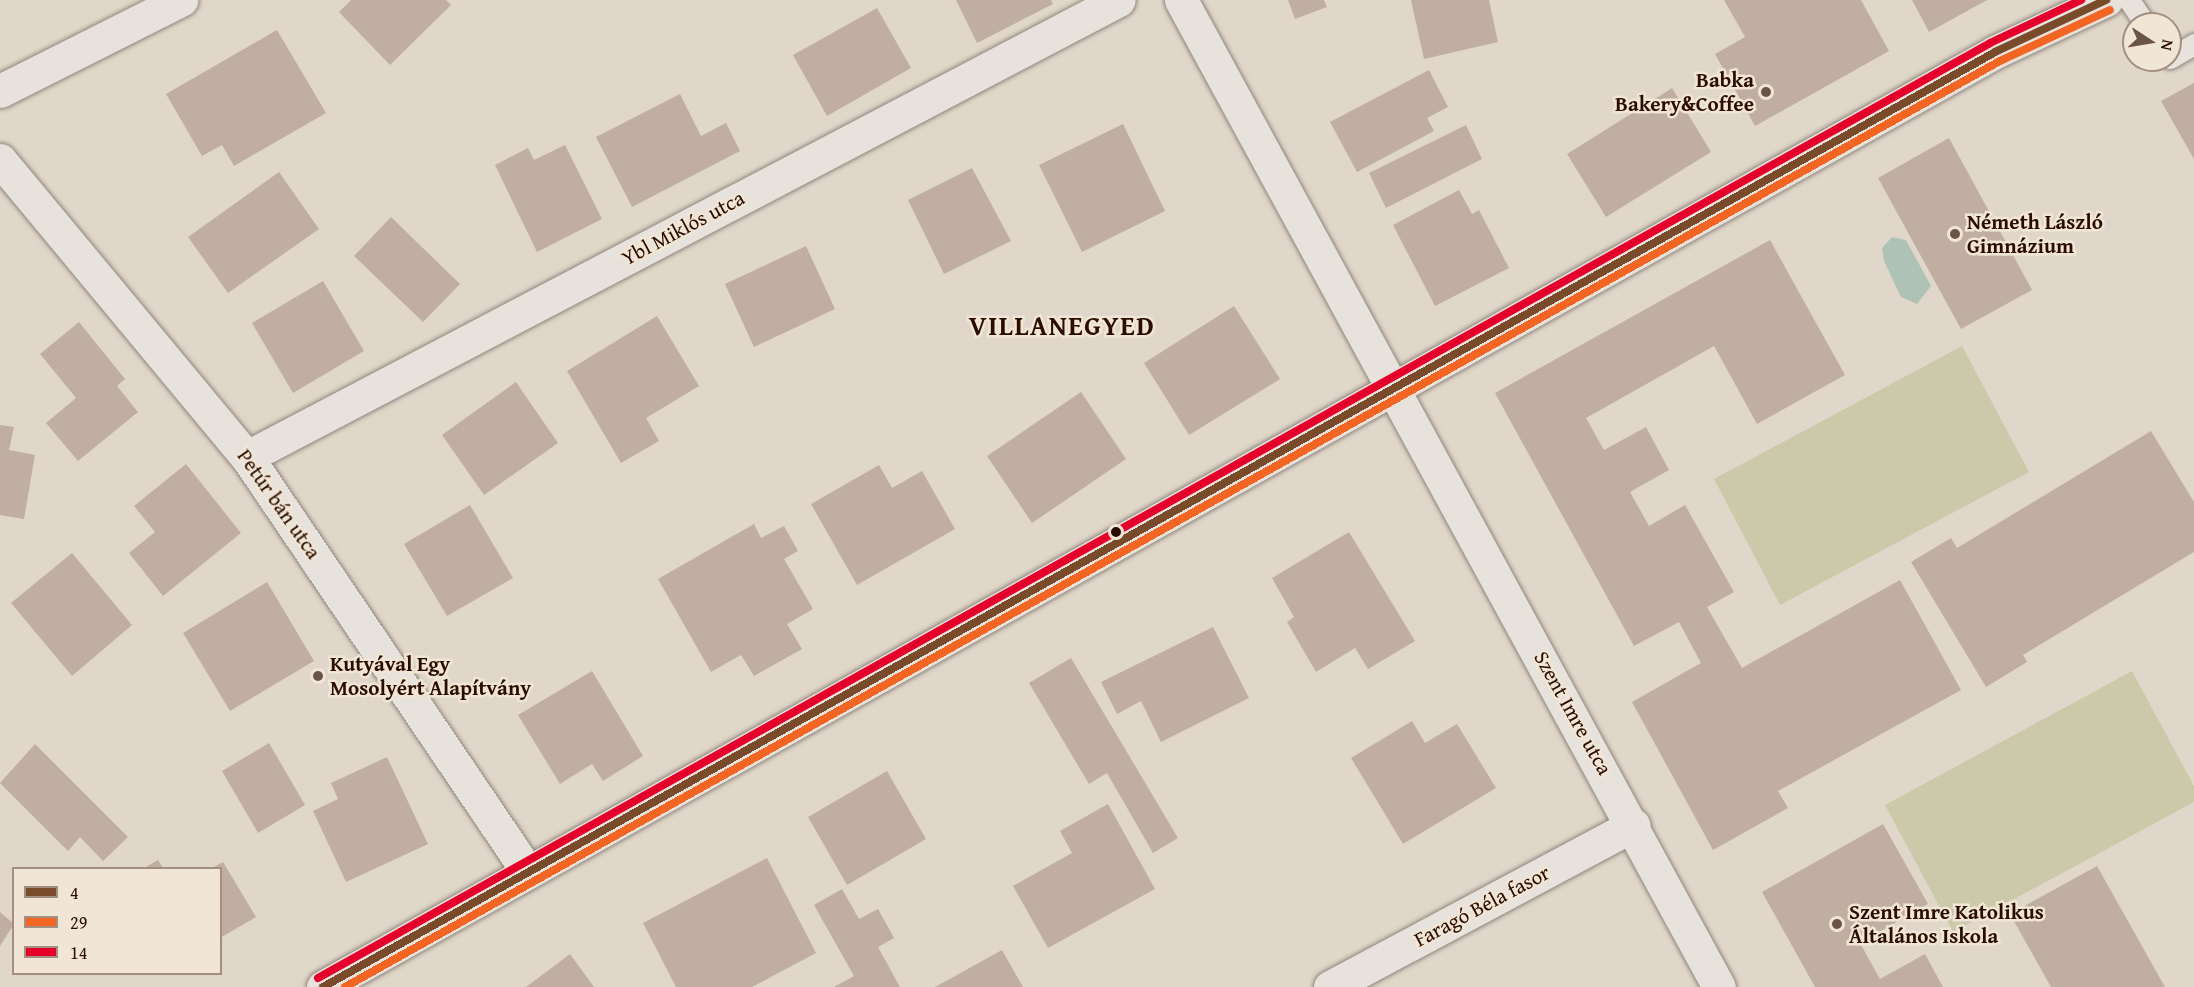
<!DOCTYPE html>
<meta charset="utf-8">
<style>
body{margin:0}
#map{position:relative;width:2194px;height:987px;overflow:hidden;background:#e0d7ca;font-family:"Gentium Book Plus",serif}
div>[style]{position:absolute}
.green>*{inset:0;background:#cbc9aa}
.water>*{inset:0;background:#aec3b6}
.building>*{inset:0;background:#c0aea2}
.roads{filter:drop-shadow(0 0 2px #8f867d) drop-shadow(0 0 2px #8f867d)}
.lane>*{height:21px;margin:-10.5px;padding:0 10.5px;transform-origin:10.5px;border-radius:10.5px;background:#e7e2dc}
.street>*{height:33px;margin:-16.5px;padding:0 16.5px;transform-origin:16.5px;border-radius:16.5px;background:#e7e2dc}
.secondary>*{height:33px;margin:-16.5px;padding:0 16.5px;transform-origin:16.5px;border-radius:16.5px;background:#e7e2dc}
.bus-1>*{height:8px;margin:-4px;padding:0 4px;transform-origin:4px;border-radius:4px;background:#7a4b2a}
.bus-2>*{height:8px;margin:-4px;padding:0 4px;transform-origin:4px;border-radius:4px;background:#f26522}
.bus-3>*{height:8px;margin:-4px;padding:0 4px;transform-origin:4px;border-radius:4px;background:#e4002b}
.dots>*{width:16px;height:16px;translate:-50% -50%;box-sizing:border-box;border:3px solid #f1e6d6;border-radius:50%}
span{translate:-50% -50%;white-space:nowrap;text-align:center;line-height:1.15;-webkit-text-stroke:5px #f1e6d6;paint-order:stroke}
.poi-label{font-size:21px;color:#2b0d00;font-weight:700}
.right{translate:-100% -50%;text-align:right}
.left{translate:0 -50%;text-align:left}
.street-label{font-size:21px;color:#2b0d00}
.district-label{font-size:27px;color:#2b0d00;font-weight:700;letter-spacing:1.5px}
.legend{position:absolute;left:12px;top:867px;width:210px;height:108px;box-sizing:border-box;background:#f1e6d6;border:2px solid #a28f80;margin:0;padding:8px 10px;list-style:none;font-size:18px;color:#2b0d00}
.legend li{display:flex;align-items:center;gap:12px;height:30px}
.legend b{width:30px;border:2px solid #a28f80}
.north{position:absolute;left:2122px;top:12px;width:60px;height:60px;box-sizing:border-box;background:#f1e6d6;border:2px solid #a28f80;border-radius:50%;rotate:102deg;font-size:16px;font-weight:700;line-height:24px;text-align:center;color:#2b0d00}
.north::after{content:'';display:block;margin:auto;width:21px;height:27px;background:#6a5447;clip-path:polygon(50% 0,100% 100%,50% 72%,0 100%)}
</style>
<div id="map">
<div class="green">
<div style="clip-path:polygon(1962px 346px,2029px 472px,1780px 605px,1714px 479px)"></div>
<div style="clip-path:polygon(2132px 671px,2194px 786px,2194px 802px,1953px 932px,1885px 805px)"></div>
</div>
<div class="water">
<div style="clip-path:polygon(1892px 237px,1906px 240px,1931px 286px,1917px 304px,1901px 297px,1884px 261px,1882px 248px)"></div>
</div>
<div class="building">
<div style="clip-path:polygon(351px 0,446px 0,451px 5px,390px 65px,339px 12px)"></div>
<div style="clip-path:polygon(956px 0,1051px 0,1053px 4px,977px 43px)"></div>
<div style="clip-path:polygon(1288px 0,1324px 0,1327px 7px,1295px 19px)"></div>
<div style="clip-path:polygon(1411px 0,1489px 0,1498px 42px,1424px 59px)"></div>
<div style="clip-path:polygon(1724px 0,1861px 0,1889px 51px,1755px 126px,1715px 54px,1745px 37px)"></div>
<div style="clip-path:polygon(1912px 0,1987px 0,1929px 32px)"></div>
<div style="clip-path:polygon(877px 8px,911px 68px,827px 116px,793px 55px)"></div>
<div style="clip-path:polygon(277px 30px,326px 113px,234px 166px,222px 145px,202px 156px,166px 94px)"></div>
<div style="clip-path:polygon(1429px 70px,1448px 107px,1427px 118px,1434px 131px,1357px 172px,1330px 122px)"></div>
<div style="clip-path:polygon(2194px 83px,2194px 159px,2161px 101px)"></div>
<div style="clip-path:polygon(1672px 88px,1711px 152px,1606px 217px,1567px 154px)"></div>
<div style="clip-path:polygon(680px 94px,701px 136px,726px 123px,740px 151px,632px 207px,596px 137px)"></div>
<div style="clip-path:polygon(1123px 124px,1165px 211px,1082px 252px,1039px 165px)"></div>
<div style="clip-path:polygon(1466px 125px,1482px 159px,1386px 208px,1369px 173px)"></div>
<div style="clip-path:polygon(1949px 138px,2032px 290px,1961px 329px,1878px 178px)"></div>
<div style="clip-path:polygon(565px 145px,602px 219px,537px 252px,495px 165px,528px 148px,534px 160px)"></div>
<div style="clip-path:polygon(972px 168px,1011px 241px,944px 274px,908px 200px)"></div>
<div style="clip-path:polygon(279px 172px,319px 229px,228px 293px,188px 237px)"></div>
<div style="clip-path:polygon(1459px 190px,1472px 214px,1479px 210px,1509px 268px,1435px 306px,1393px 225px)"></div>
<div style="clip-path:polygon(391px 217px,460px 284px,423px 322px,354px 256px)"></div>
<div style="clip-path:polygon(1770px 240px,1845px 375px,1757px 424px,1714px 346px,1586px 418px,1604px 450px,1646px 427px,1669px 470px,1630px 492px,1649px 526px,1685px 505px,1734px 592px,1707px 607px,1742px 668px,1900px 580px,1961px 690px,1778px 791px,1788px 808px,1713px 850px,1632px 702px,1701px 663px,1679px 622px,1634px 646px,1495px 393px)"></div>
<div style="clip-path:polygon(806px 246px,835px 309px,754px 347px,725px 284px)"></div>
<div style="clip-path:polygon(323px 281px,364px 351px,293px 393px,252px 323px)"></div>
<div style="clip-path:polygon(1234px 306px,1280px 379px,1189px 435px,1144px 363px)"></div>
<div style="clip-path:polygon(657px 316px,699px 386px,646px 418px,659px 441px,621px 463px,567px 371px)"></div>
<div style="clip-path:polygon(79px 322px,125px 379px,117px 386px,138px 412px,78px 461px,46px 423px,76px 398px,40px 354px)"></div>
<div style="clip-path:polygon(516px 382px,558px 443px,484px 495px,442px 435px)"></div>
<div style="clip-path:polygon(1081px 392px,1126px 459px,1032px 523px,987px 456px)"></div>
<div style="clip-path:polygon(0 425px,14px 427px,9px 450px,35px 455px,24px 519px,0 515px)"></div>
<div style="clip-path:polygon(2151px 431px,2194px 502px,2194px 552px,2023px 655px,2027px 662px,1986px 687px,1911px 562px,1951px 538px,1957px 548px)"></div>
<div style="clip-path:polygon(186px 464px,241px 533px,163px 596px,129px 553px,155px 532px,134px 506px)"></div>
<div style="clip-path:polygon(879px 465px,892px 488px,922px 471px,955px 529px,857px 585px,811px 504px)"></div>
<div style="clip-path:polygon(470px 505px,513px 578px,447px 616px,404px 544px)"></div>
<div style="clip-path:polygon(754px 524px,761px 538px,784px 526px,798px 551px,784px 559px,813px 609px,787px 624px,802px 649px,754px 676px,741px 655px,711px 672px,658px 579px)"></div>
<div style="clip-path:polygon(1349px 532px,1415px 641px,1368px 669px,1355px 648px,1316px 672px,1287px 622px,1294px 617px,1272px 578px)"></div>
<div style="clip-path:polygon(72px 553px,132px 625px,72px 676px,11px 603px)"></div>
<div style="clip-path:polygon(267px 582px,314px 661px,230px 711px,183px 633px)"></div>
<div style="clip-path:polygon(1213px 627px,1249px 698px,1161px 742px,1141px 701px,1117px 714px,1101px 682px)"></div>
<div style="clip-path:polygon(1071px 658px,1178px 838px,1153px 853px,1107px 773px,1089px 784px,1029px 683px)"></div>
<div style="clip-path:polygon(592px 671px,643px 756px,603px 781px,592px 764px,560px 784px,518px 715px)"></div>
<div style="clip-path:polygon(1412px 721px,1425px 743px,1457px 724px,1496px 788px,1403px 844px,1351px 758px)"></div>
<div style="clip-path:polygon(269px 743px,305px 805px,258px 833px,222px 771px)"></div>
<div style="clip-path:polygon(35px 744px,128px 837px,103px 861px,80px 837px,68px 851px,0 783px)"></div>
<div style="clip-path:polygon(387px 757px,428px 844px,346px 882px,313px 811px,338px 799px,331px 783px)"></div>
<div style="clip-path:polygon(887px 771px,926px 839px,847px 885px,808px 817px)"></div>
<div style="clip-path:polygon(1108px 804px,1155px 889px,1048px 948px,1013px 886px,1072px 853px,1060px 831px)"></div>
<div style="clip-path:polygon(1883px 824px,1928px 904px,1860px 943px,1880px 979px,1925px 954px,1943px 987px,1815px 987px,1762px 892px)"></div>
<div style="clip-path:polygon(767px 858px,816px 953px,752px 987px,676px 987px,643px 923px)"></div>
<div style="clip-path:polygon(158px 860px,163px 868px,144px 868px)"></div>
<div style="clip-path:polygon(223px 862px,256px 917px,220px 938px,220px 868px,212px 868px)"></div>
<div style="clip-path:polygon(2097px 866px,2165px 987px,2051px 987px,2010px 914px)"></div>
<div style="clip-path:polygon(842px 889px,859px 919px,878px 909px,894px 938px,878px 947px,900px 987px,834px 987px,854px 976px,814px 905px)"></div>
<div style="clip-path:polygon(0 912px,14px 924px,0 946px)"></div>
<div style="clip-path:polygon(1002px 950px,1023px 987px,935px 987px)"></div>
<div style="clip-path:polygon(570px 954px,594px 987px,526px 987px)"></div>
</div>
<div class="roads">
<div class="lane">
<div style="left:2129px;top:0;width:29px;rotate:56deg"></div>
<div style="left:2170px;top:58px;width:28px;rotate:-30deg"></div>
</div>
<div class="street">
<div style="left:1181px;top:0;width:1124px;rotate:61.41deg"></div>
<div style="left:0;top:91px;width:203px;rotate:-26.7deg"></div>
<div style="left:0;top:160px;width:386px;rotate:50.3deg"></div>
<div style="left:247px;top:457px;width:500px;rotate:55.9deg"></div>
<div style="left:247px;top:457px;width:984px;rotate:-27.66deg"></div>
<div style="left:1330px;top:987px;width:344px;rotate:-28.1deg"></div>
</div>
<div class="secondary">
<div style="left:323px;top:987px;width:1916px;rotate:-29.21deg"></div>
<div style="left:1995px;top:52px;width:123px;rotate:-25.1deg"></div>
</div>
</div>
<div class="bus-1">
<div style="left:323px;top:987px;width:1916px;rotate:-29.21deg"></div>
<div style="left:1995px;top:52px;width:123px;rotate:-25.1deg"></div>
</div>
<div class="bus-2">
<div style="left:345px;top:987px;width:1896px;rotate:-29.23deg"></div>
<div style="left:2000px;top:61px;width:121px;rotate:-24.9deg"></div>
</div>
<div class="bus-3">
<div style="left:318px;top:978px;width:1916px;rotate:-29.21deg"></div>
<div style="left:1990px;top:43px;width:101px;rotate:-25.3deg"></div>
</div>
<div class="dots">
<div style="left:1766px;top:92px;background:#6a5447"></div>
<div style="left:1955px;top:234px;background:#6a5447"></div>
<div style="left:1116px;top:532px;background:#2b0d00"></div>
<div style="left:318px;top:676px;background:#6a5447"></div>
<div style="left:1837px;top:924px;background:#6a5447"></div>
</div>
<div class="poi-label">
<span class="right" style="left:1754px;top:92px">Babka<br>Bakery&amp;Coffee</span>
<span class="left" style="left:1967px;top:234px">Németh László<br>Gimnázium</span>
<span class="left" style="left:330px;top:676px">Kutyával Egy<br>Mosolyért Alapítvány</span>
<span class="left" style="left:1849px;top:924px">Szent Imre Katolikus<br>Általános Iskola</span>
</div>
<div class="street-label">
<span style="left:683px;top:228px;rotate:-28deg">Ybl Miklós utca</span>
<span style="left:279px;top:504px;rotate:55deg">Petúr bán utca</span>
<span style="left:1573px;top:713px;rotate:61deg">Szent Imre utca</span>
<span style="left:1482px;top:906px;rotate:-28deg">Faragó Béla fasor</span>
</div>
<div class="district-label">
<span style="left:1062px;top:326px">VILLANEGYED</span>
</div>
<ul class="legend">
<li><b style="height:8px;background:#7a4b2a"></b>4</li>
<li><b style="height:8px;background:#f26522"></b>29</li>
<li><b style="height:8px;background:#e4002b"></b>14</li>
</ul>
<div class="north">N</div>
</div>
